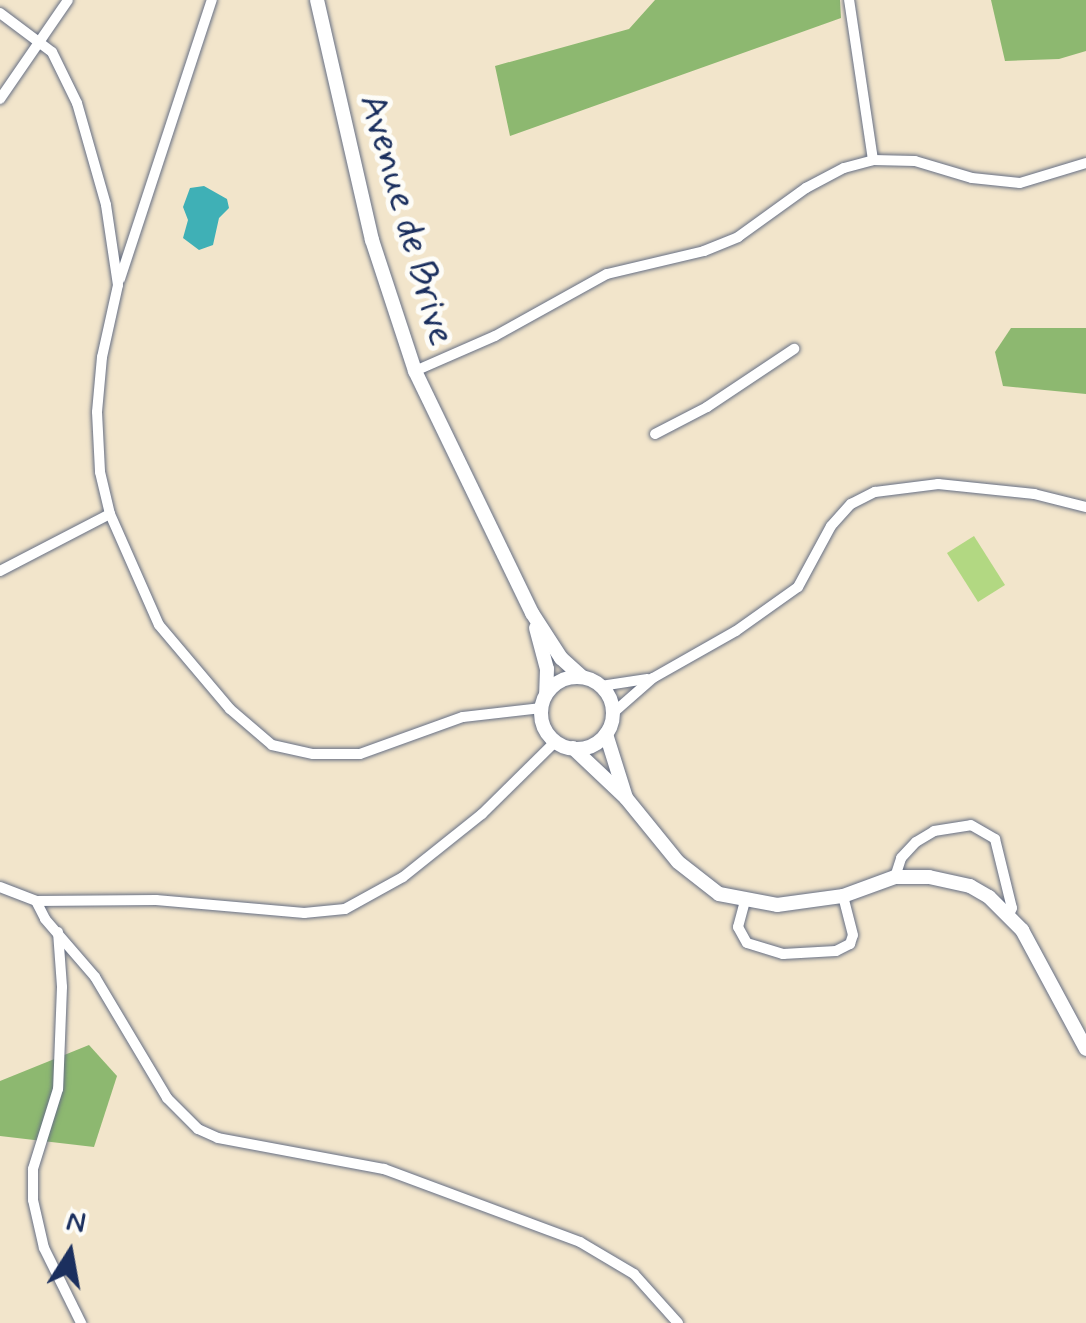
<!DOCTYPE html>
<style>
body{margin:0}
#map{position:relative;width:1086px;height:1323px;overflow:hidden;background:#f2e5cb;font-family:Mynerve,sans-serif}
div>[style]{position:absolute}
.green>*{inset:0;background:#b2d882}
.forest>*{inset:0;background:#8db870}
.water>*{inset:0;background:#3fb0b6}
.roads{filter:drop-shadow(0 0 2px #666f84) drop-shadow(0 0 2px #666f84)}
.street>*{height:10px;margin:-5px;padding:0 5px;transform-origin:5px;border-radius:5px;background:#fff}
.secondary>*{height:14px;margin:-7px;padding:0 7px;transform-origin:7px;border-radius:7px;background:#fff}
.secondary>.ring{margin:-7px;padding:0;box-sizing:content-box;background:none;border:14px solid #fff;border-radius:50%}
span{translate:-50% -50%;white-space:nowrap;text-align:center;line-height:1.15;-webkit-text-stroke:10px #fdfcf7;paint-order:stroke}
.street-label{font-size:38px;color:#1b2f5e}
.north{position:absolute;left:20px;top:1203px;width:100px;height:100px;-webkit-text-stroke:8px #fdfcf7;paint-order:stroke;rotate:11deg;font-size:28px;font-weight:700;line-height:40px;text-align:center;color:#1b2f5e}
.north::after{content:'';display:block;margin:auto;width:35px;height:45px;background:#1b2f5e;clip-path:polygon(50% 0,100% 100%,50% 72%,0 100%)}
</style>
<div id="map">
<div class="green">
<div style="clip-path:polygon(974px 536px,1005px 585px,978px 602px,947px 553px)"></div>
</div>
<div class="forest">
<div style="clip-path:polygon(655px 0,840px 0,841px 18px,510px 136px,495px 66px,629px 29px)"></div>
<div style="clip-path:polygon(991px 0,1086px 0,1086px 51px,1059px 59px,1005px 61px)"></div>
<div style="clip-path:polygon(1011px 328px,1086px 328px,1086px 394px,1003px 386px,995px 352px)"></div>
<div style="clip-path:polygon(89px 1045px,117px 1076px,94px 1147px,0 1136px,0 1081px)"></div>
</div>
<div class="water">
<div style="clip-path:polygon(204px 186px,227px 199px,229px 208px,219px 218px,213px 245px,199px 250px,183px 238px,188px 220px,183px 207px,190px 188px)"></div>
</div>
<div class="roads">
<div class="street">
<div style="left:0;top:13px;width:65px;rotate:36.9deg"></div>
<div style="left:52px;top:52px;width:57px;rotate:63.9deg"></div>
<div style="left:77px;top:103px;width:106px;rotate:74.1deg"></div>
<div style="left:106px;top:205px;width:81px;rotate:81.5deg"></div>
<div style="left:118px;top:285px;width:74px;rotate:102.5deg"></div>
<div style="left:102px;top:357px;width:55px;rotate:95.2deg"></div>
<div style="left:97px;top:412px;width:60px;rotate:87.1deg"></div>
<div style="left:100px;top:472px;width:43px;rotate:76.6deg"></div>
<div style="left:110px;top:514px;width:121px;rotate:66.2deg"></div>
<div style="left:159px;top:625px;width:110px;rotate:49.8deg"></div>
<div style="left:230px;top:709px;width:55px;rotate:40.6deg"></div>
<div style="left:272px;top:745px;width:42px;rotate:12.4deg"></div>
<div style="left:313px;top:754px;width:47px"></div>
<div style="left:360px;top:754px;width:109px;rotate:-19.8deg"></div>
<div style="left:463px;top:717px;width:79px;rotate:-6.6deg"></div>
<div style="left:0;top:99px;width:120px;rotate:-55.5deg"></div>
<div style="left:873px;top:160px;width:42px;rotate:1.4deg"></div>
<div style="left:915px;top:161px;width:59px;rotate:16.6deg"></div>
<div style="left:972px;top:178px;width:48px;rotate:5.9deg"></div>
<div style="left:1020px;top:183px;width:69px;rotate:-16.9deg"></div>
<div style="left:120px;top:279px;width:294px;rotate:-71.8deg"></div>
<div style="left:415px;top:371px;width:87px;rotate:-23.6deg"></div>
<div style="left:495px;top:336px;width:128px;rotate:-29deg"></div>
<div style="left:607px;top:274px;width:100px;rotate:-13.3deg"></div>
<div style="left:704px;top:251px;width:37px;rotate:-22deg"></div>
<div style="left:738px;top:237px;width:84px;rotate:-35.8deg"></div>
<div style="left:806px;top:188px;width:43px;rotate:-27.8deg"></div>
<div style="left:844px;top:168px;width:30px;rotate:-15deg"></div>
<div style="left:873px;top:160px;width:162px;rotate:-98.5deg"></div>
<div style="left:655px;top:434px;width:59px;rotate:-27.4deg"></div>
<div style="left:707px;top:407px;width:105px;rotate:-33.7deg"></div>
<div style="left:0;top:571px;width:124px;rotate:-27.4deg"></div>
<div style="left:601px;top:686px;width:47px;rotate:-8.7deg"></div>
<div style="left:613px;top:713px;width:53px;rotate:-41.2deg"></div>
<div style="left:653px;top:678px;width:95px;rotate:-29.5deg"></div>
<div style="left:736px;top:631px;width:76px;rotate:-35.4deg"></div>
<div style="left:798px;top:587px;width:69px;rotate:-61.6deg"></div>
<div style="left:831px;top:526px;width:30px;rotate:-48deg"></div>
<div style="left:851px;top:504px;width:27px;rotate:-27deg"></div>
<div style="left:875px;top:492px;width:64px;rotate:-7.2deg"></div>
<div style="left:938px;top:484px;width:97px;rotate:5.9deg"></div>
<div style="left:1034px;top:494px;width:54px;rotate:14deg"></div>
<div style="left:895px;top:877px;width:20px;rotate:-72deg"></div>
<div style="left:901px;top:858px;width:22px;rotate:-47deg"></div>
<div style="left:916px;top:842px;width:21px;rotate:-31deg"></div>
<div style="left:934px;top:831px;width:37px;rotate:-9deg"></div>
<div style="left:971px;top:825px;width:28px;rotate:30deg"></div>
<div style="left:995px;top:839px;width:71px;rotate:76.2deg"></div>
<div style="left:1012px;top:908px;width:10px;rotate:114deg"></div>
<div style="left:0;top:887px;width:39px;rotate:21deg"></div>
<div style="left:36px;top:901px;width:120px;rotate:-0.5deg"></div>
<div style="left:156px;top:900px;width:149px;rotate:5deg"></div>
<div style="left:304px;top:913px;width:41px;rotate:-5.6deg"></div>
<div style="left:345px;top:909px;width:66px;rotate:-28.9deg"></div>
<div style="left:403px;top:877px;width:101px;rotate:-38.6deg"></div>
<div style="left:482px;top:814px;width:103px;rotate:-44.6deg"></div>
<div style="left:36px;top:901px;width:20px;rotate:63deg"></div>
<div style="left:45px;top:919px;width:77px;rotate:49.2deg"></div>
<div style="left:95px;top:977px;width:141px;rotate:59.2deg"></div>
<div style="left:167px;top:1098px;width:44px;rotate:45deg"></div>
<div style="left:198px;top:1129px;width:22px;rotate:24deg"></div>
<div style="left:218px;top:1138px;width:169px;rotate:10.6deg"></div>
<div style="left:384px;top:1169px;width:209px;rotate:20.4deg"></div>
<div style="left:580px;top:1242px;width:63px;rotate:30.7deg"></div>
<div style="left:634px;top:1274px;width:66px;rotate:48.1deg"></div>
<div style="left:745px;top:901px;width:27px;rotate:105deg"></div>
<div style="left:738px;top:927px;width:18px;rotate:61deg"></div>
<div style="left:747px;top:943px;width:38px;rotate:17deg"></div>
<div style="left:783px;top:954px;width:53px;rotate:-3.2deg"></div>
<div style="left:836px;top:951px;width:16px;rotate:-27deg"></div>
<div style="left:850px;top:944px;width:9px;rotate:-72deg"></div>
<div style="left:853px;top:935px;width:40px;rotate:-104.4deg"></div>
<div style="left:58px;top:932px;width:55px;rotate:85.8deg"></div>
<div style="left:62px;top:987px;width:102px;rotate:92.2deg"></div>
<div style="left:58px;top:1089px;width:84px;rotate:107.4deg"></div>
<div style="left:33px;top:1169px;width:31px;rotate:90deg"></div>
<div style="left:33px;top:1200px;width:49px;rotate:77.1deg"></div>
<div style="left:44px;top:1248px;width:84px;rotate:63.7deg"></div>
</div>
<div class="secondary">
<div style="left:317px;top:0;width:246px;rotate:77.1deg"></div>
<div style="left:372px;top:240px;width:138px;rotate:71.8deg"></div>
<div style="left:415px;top:371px;width:269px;rotate:64.2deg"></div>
<div style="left:532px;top:613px;width:54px;rotate:57.2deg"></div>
<div style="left:561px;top:658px;width:28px;rotate:42deg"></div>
<div style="left:536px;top:628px;width:42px;rotate:75deg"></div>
<div style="left:547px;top:669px;width:24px;rotate:92deg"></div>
<div class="ring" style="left:541px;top:677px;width:58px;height:58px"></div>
<div style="left:606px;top:734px;width:67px;rotate:72.6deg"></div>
<div style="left:573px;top:748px;width:73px;rotate:43.3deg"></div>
<div style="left:626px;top:798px;width:82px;rotate:50.9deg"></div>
<div style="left:678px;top:862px;width:52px;rotate:38deg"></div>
<div style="left:719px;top:894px;width:59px;rotate:10.7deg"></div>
<div style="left:777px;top:905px;width:67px;rotate:-7.8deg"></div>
<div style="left:843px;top:896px;width:55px;rotate:-20.1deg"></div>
<div style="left:895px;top:877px;width:34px"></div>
<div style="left:929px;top:877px;width:42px;rotate:12.4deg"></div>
<div style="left:970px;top:886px;width:22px;rotate:30deg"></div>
<div style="left:989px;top:897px;width:47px;rotate:45deg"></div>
<div style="left:1022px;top:930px;width:135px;rotate:61.7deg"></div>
</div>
</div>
<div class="street-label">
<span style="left:406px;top:220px;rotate:74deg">Avenue de Brive</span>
</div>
<div class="north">N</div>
</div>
